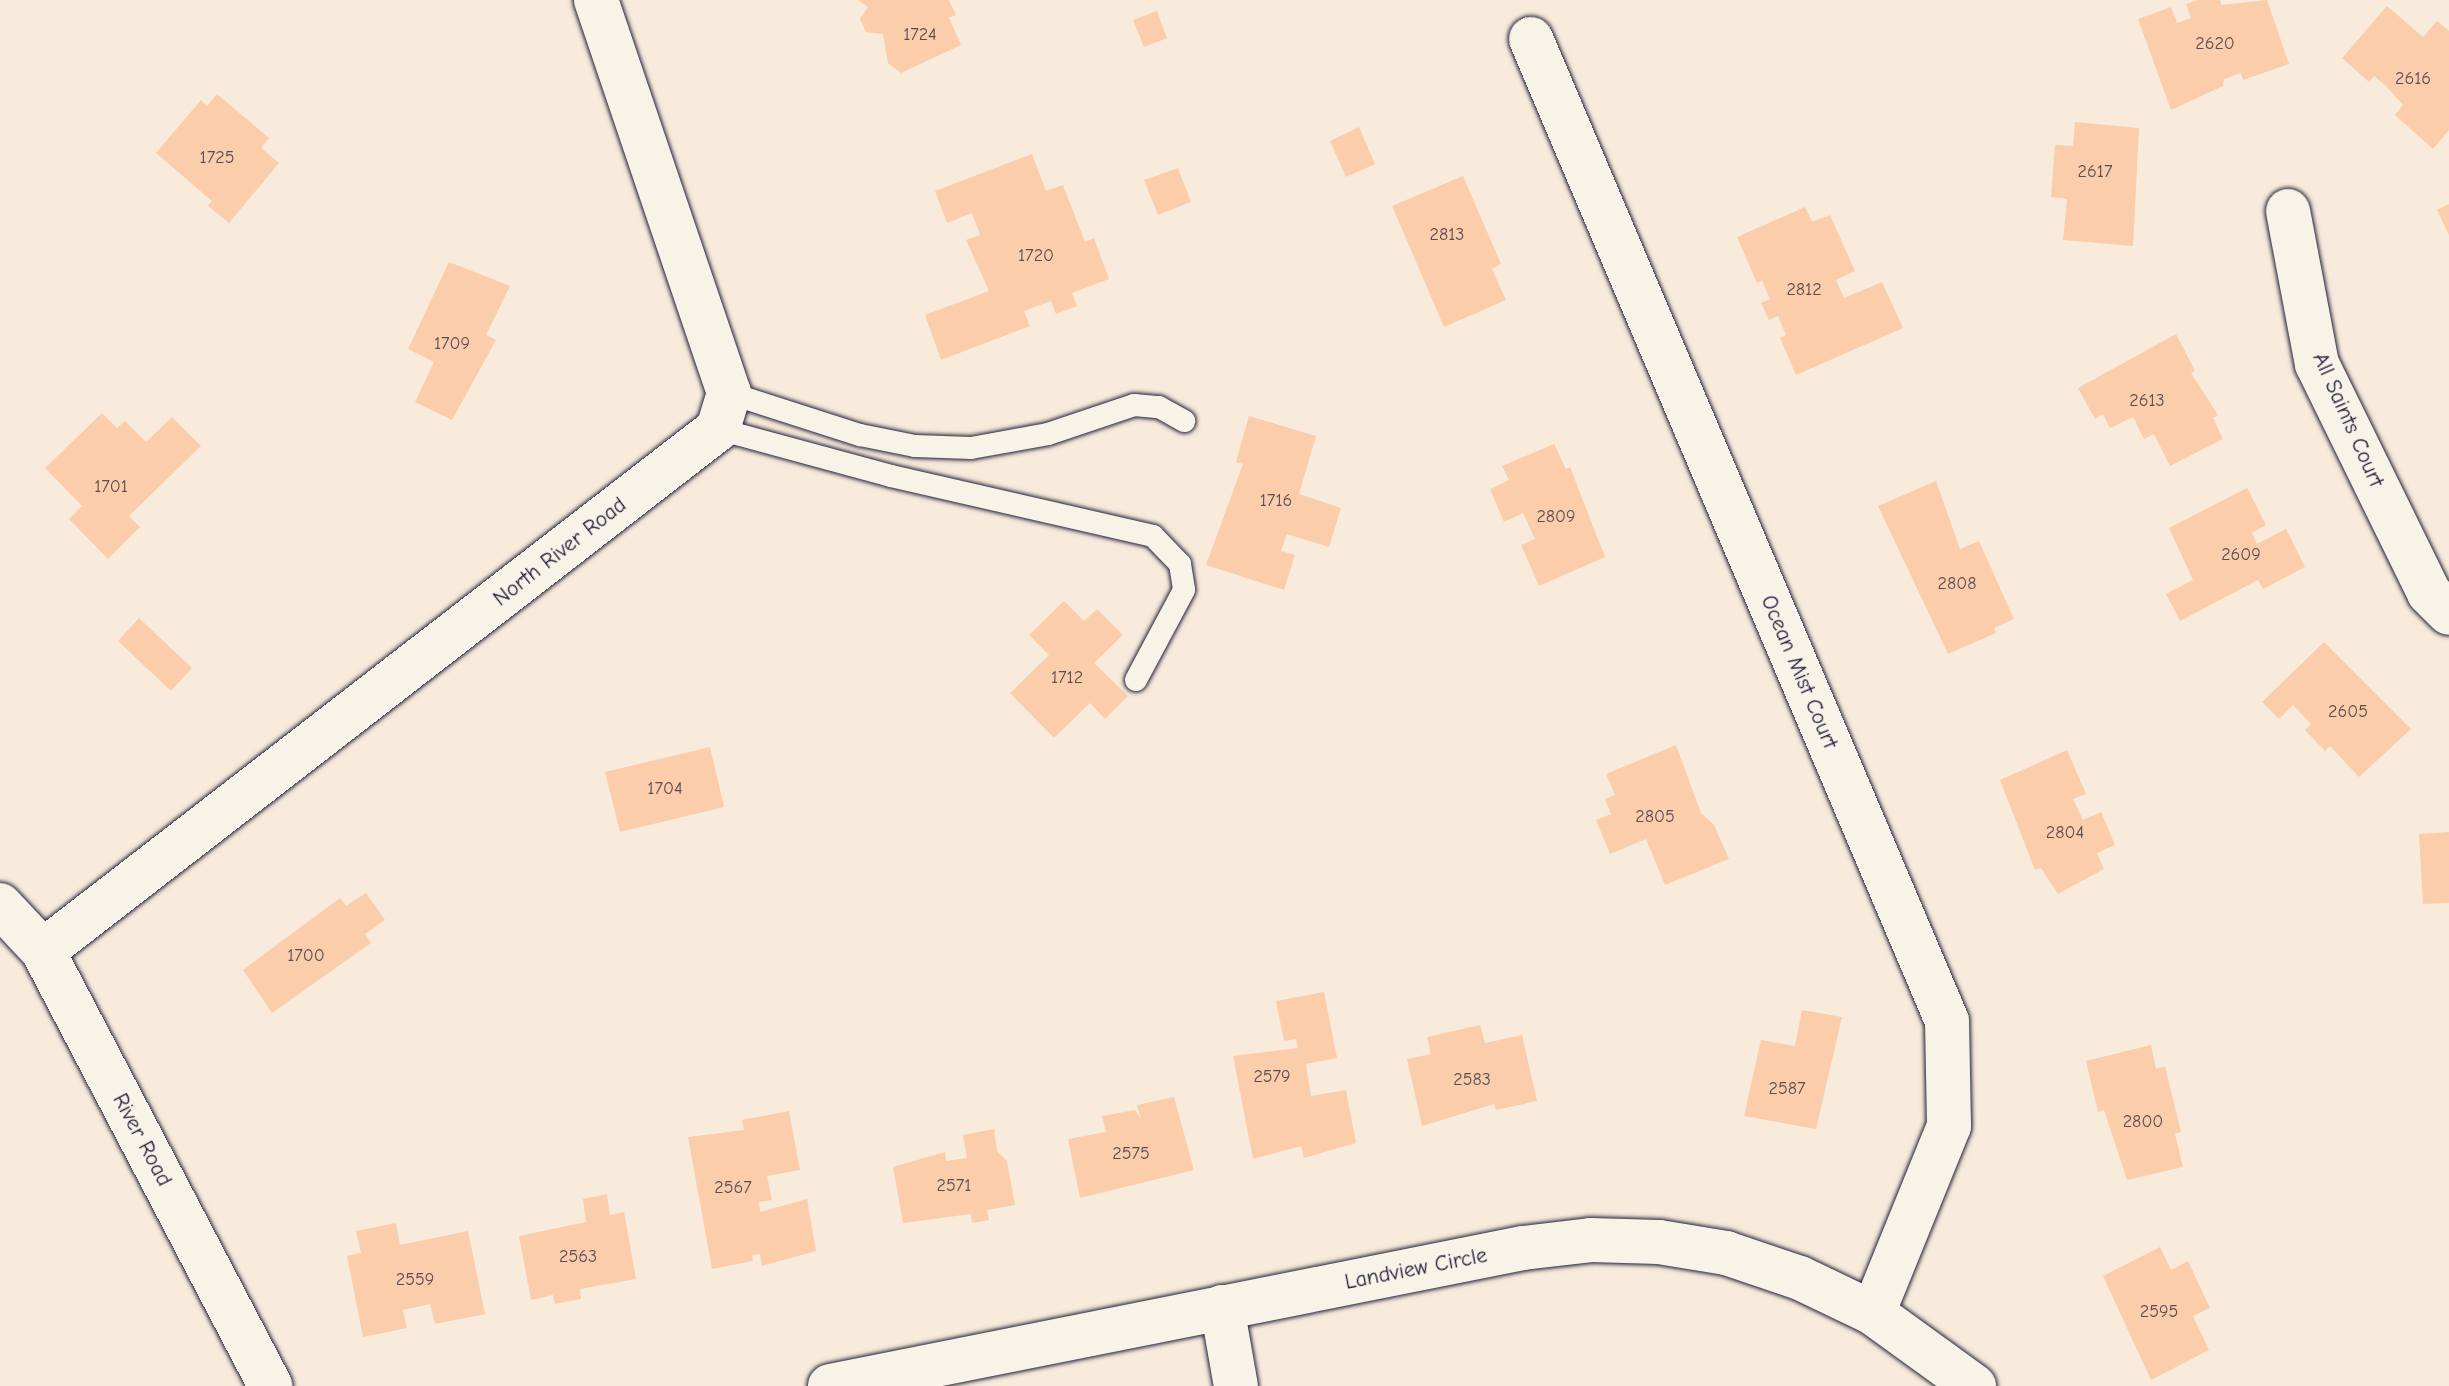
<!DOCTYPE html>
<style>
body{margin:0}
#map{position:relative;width:2449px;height:1386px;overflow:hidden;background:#f8ebdc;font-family:"Comic Neue",sans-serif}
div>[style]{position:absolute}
.building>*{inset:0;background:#fbcdaa}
.roads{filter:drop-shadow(0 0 2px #22223b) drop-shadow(0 0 2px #22223b)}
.lane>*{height:22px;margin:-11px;padding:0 11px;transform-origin:11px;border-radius:11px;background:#f7f3e8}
.street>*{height:44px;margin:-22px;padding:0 22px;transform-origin:22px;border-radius:22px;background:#f7f3e8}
span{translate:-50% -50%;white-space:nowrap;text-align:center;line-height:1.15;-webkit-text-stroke:8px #f7f3e8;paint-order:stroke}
.number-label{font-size:18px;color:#584d57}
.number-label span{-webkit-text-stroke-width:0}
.street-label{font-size:22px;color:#22223b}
</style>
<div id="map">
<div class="building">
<div style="clip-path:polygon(858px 0,949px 0,956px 15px,949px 18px,961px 45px,901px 73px,888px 63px,883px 34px,866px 32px,860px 19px,868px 7px)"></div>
<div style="clip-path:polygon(2198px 0,2220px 0,2222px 5px,2267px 0,2289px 64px,2243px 80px,2241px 73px,2224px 79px,2223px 86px,2171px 110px,2138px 19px,2171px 7px,2177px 23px,2191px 18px,2186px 4px)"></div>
<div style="clip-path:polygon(2387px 6px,2423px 37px,2437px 21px,2449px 31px,2449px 130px,2433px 149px,2395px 115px,2403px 105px,2386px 86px,2374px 76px,2369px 82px,2342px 58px)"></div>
<div style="clip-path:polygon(1157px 11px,1167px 38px,1144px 47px,1133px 20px)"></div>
<div style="clip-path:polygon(217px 94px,269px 138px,261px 148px,279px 163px,229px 223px,208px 206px,212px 201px,156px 153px,201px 100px,207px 106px)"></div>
<div style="clip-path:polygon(2075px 122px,2139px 128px,2133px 246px,2063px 240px,2067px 199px,2051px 197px,2055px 145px,2073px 146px)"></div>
<div style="clip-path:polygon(1359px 127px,1375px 164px,1346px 177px,1330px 141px)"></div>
<div style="clip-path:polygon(1032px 154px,1046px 191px,1063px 185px,1085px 242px,1094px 238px,1109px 279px,1072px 293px,1077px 306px,1056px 314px,1051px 301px,1024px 311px,1030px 326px,941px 360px,925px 315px,989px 291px,966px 240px,980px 235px,972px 213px,947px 223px,935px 191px)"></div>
<div style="clip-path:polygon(1178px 168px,1191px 202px,1158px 215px,1144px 180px)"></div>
<div style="clip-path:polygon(1463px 176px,1501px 264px,1492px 269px,1506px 300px,1444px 327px,1392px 206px)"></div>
<div style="clip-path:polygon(2449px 204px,2449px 235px,2437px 210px)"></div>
<div style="clip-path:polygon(1805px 207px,1812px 222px,1830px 215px,1855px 271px,1836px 280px,1844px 298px,1882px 282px,1903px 328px,1796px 375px,1780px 338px,1786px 335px,1778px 316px,1769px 320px,1761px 303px,1770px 299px,1762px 280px,1757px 283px,1737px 237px)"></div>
<div style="clip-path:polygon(449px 262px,510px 286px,486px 335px,496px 340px,452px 420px,415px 402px,434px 362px,408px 349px)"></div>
<div style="clip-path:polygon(2176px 334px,2195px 371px,2191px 373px,2218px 415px,2213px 418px,2223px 439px,2170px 466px,2154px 434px,2144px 439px,2133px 417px,2110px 428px,2103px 414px,2095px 419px,2078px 388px)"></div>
<div style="clip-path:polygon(102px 413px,117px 428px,125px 421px,146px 442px,172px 417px,201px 446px,129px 516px,140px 527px,108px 559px,69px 519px,82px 506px,45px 468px)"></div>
<div style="clip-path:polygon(1249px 416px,1316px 436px,1299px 494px,1341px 508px,1329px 547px,1287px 534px,1281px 551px,1295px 555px,1284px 590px,1206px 565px,1243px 464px,1236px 462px)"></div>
<div style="clip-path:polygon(1554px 444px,1566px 469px,1570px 467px,1605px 557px,1539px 586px,1521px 545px,1535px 539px,1523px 513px,1504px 522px,1490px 489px,1509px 480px,1502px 466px)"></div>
<div style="clip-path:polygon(1936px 481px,1960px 549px,1979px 541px,2014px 619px,1994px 628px,1996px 633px,1948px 654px,1878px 506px)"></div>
<div style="clip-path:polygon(2247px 488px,2266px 525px,2252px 533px,2257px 544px,2286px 529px,2305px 567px,2263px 589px,2258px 580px,2180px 621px,2166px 594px,2193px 580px,2169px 528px)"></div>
<div style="clip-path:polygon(1064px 601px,1084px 621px,1097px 609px,1123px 635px,1094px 663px,1128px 696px,1105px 719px,1090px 703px,1054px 738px,1010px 693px,1049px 655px,1029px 635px)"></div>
<div style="clip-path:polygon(139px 618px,192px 668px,171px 691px,118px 641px)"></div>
<div style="clip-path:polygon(2324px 642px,2411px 729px,2359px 777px,2330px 746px,2325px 751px,2305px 730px,2311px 724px,2293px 705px,2279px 719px,2262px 702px)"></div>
<div style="clip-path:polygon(1676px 745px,1701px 813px,1714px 825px,1729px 859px,1665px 885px,1646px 839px,1610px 854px,1596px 820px,1611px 814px,1605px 799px,1615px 795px,1606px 774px)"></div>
<div style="clip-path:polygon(710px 747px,724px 807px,620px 832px,605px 772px)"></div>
<div style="clip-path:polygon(2067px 750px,2086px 794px,2073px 799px,2083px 820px,2101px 812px,2115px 845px,2097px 853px,2104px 869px,2058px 894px,2041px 868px,2035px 870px,2000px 780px)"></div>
<div style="clip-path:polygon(2449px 832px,2449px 903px,2423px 904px,2419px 834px)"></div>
<div style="clip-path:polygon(366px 893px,385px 920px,365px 934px,371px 943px,272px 1013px,243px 970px,340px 898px,346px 906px)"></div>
<div style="clip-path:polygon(1324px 992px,1337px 1058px,1306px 1064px,1311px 1096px,1346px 1090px,1356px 1143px,1304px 1158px,1301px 1146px,1253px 1159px,1233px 1056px,1298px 1048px,1296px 1039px,1284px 1041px,1276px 1001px)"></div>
<div style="clip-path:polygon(1802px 1010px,1842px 1017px,1816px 1129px,1744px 1116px,1761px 1040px,1795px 1046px)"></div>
<div style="clip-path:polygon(1480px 1025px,1485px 1043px,1522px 1035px,1537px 1101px,1496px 1110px,1494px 1104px,1422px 1126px,1407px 1059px,1431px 1054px,1427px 1037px)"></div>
<div style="clip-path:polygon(2151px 1045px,2156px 1069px,2165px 1066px,2181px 1132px,2175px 1134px,2183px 1167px,2127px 1180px,2104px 1110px,2098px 1112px,2086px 1061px)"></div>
<div style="clip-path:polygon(1174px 1097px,1194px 1170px,1080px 1198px,1068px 1139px,1106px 1132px,1102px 1116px,1135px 1110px,1141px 1119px,1137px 1105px)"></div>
<div style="clip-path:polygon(789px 1111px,800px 1170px,767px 1176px,772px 1200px,759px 1202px,760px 1212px,807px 1199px,816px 1251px,762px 1266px,760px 1254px,752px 1255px,753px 1261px,712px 1269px,688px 1137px,744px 1130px,742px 1120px)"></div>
<div style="clip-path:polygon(994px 1129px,997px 1151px,1007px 1161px,1015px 1205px,987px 1210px,989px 1220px,972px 1223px,971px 1214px,903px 1223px,893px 1167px,945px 1152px,946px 1161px,967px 1158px,963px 1135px)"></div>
<div style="clip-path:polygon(607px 1194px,610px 1215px,624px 1212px,636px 1279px,580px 1289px,581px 1299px,555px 1304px,553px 1295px,531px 1300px,519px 1236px,586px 1222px,583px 1199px)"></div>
<div style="clip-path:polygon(396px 1223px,400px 1245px,468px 1231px,485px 1314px,435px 1324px,430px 1304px,403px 1310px,407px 1328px,363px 1337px,347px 1256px,361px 1253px,356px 1231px)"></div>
<div style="clip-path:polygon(2160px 1247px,2171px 1270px,2188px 1261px,2210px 1308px,2193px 1316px,2209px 1350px,2151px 1380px,2103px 1276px)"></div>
</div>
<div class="roads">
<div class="lane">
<div style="left:729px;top:393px;width:138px;rotate:17.8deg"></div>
<div style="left:860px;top:435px;width:56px;rotate:11.3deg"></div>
<div style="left:915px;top:446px;width:56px;rotate:2deg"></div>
<div style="left:971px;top:448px;width:78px;rotate:-10.3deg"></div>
<div style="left:1048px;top:434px;width:91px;rotate:-18.6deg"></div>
<div style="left:1134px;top:405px;width:25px;rotate:5deg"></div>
<div style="left:1159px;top:407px;width:29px;rotate:29deg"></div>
<div style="left:718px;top:429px;width:179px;rotate:15.2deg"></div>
<div style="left:891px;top:476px;width:269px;rotate:12.9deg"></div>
<div style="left:1153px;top:536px;width:39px;rotate:46deg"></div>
<div style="left:1180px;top:564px;width:26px;rotate:81deg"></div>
<div style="left:1184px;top:590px;width:102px;rotate:118.1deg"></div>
</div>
<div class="street">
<div style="left:1531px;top:39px;width:1066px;rotate:67.04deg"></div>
<div style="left:1947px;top:1021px;width:105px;rotate:88.9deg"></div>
<div style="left:1949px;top:1126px;width:202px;rotate:112.1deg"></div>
<div style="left:2288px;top:211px;width:156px;rotate:79.3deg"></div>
<div style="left:2317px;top:364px;width:255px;rotate:63.9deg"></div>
<div style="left:2429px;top:593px;width:28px;rotate:45deg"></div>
<div style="left:0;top:905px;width:63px;rotate:46.9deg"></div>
<div style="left:43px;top:951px;width:491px;rotate:62.4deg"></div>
<div style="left:43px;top:951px;width:853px;rotate:-37.72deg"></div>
<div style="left:718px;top:429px;width:38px;rotate:-73deg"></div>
<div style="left:729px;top:393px;width:415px;rotate:-108.7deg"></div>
<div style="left:1222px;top:1307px;width:80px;rotate:80deg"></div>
<div style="left:830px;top:1386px;width:707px;rotate:-11.26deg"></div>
<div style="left:1523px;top:1248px;width:68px;rotate:-6.7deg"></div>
<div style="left:1591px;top:1240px;width:68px;rotate:1.7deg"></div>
<div style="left:1659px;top:1242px;width:68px;rotate:9.3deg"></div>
<div style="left:1726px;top:1253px;width:78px;rotate:18.7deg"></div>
<div style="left:1800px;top:1278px;width:81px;rotate:25.6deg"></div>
<div style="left:1873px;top:1313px;width:125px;rotate:35.9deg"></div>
</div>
</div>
<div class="number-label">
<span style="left:920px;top:35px">1724</span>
<span style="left:2215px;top:44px">2620</span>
<span style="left:2413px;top:79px">2616</span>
<span style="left:217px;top:158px">1725</span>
<span style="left:2095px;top:172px">2617</span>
<span style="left:1447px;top:235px">2813</span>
<span style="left:1036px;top:256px">1720</span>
<span style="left:1804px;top:290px">2812</span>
<span style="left:452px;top:344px">1709</span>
<span style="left:2147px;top:401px">2613</span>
<span style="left:111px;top:487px">1701</span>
<span style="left:1276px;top:501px">1716</span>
<span style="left:1556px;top:517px">2809</span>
<span style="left:2241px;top:555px">2609</span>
<span style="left:1957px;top:584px">2808</span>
<span style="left:1067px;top:678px">1712</span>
<span style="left:2348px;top:712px">2605</span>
<span style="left:665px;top:789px">1704</span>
<span style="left:1655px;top:817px">2805</span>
<span style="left:2065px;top:833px">2804</span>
<span style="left:306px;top:956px">1700</span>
<span style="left:1272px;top:1077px">2579</span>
<span style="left:1472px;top:1080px">2583</span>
<span style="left:1787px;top:1089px">2587</span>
<span style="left:2143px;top:1122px">2800</span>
<span style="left:1131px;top:1154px">2575</span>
<span style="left:954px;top:1186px">2571</span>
<span style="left:733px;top:1188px">2567</span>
<span style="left:578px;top:1257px">2563</span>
<span style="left:415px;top:1280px">2559</span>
<span style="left:2159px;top:1312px">2595</span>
</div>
<div class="street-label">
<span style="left:2348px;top:420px;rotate:66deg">All Saints Court</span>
<span style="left:560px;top:552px;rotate:-38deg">North River Road</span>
<span style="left:1799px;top:672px;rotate:67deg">Ocean Mist Court</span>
<span style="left:142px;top:1140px;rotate:62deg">River Road</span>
<span style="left:1416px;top:1269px;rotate:-11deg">Landview Circle</span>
</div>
</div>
